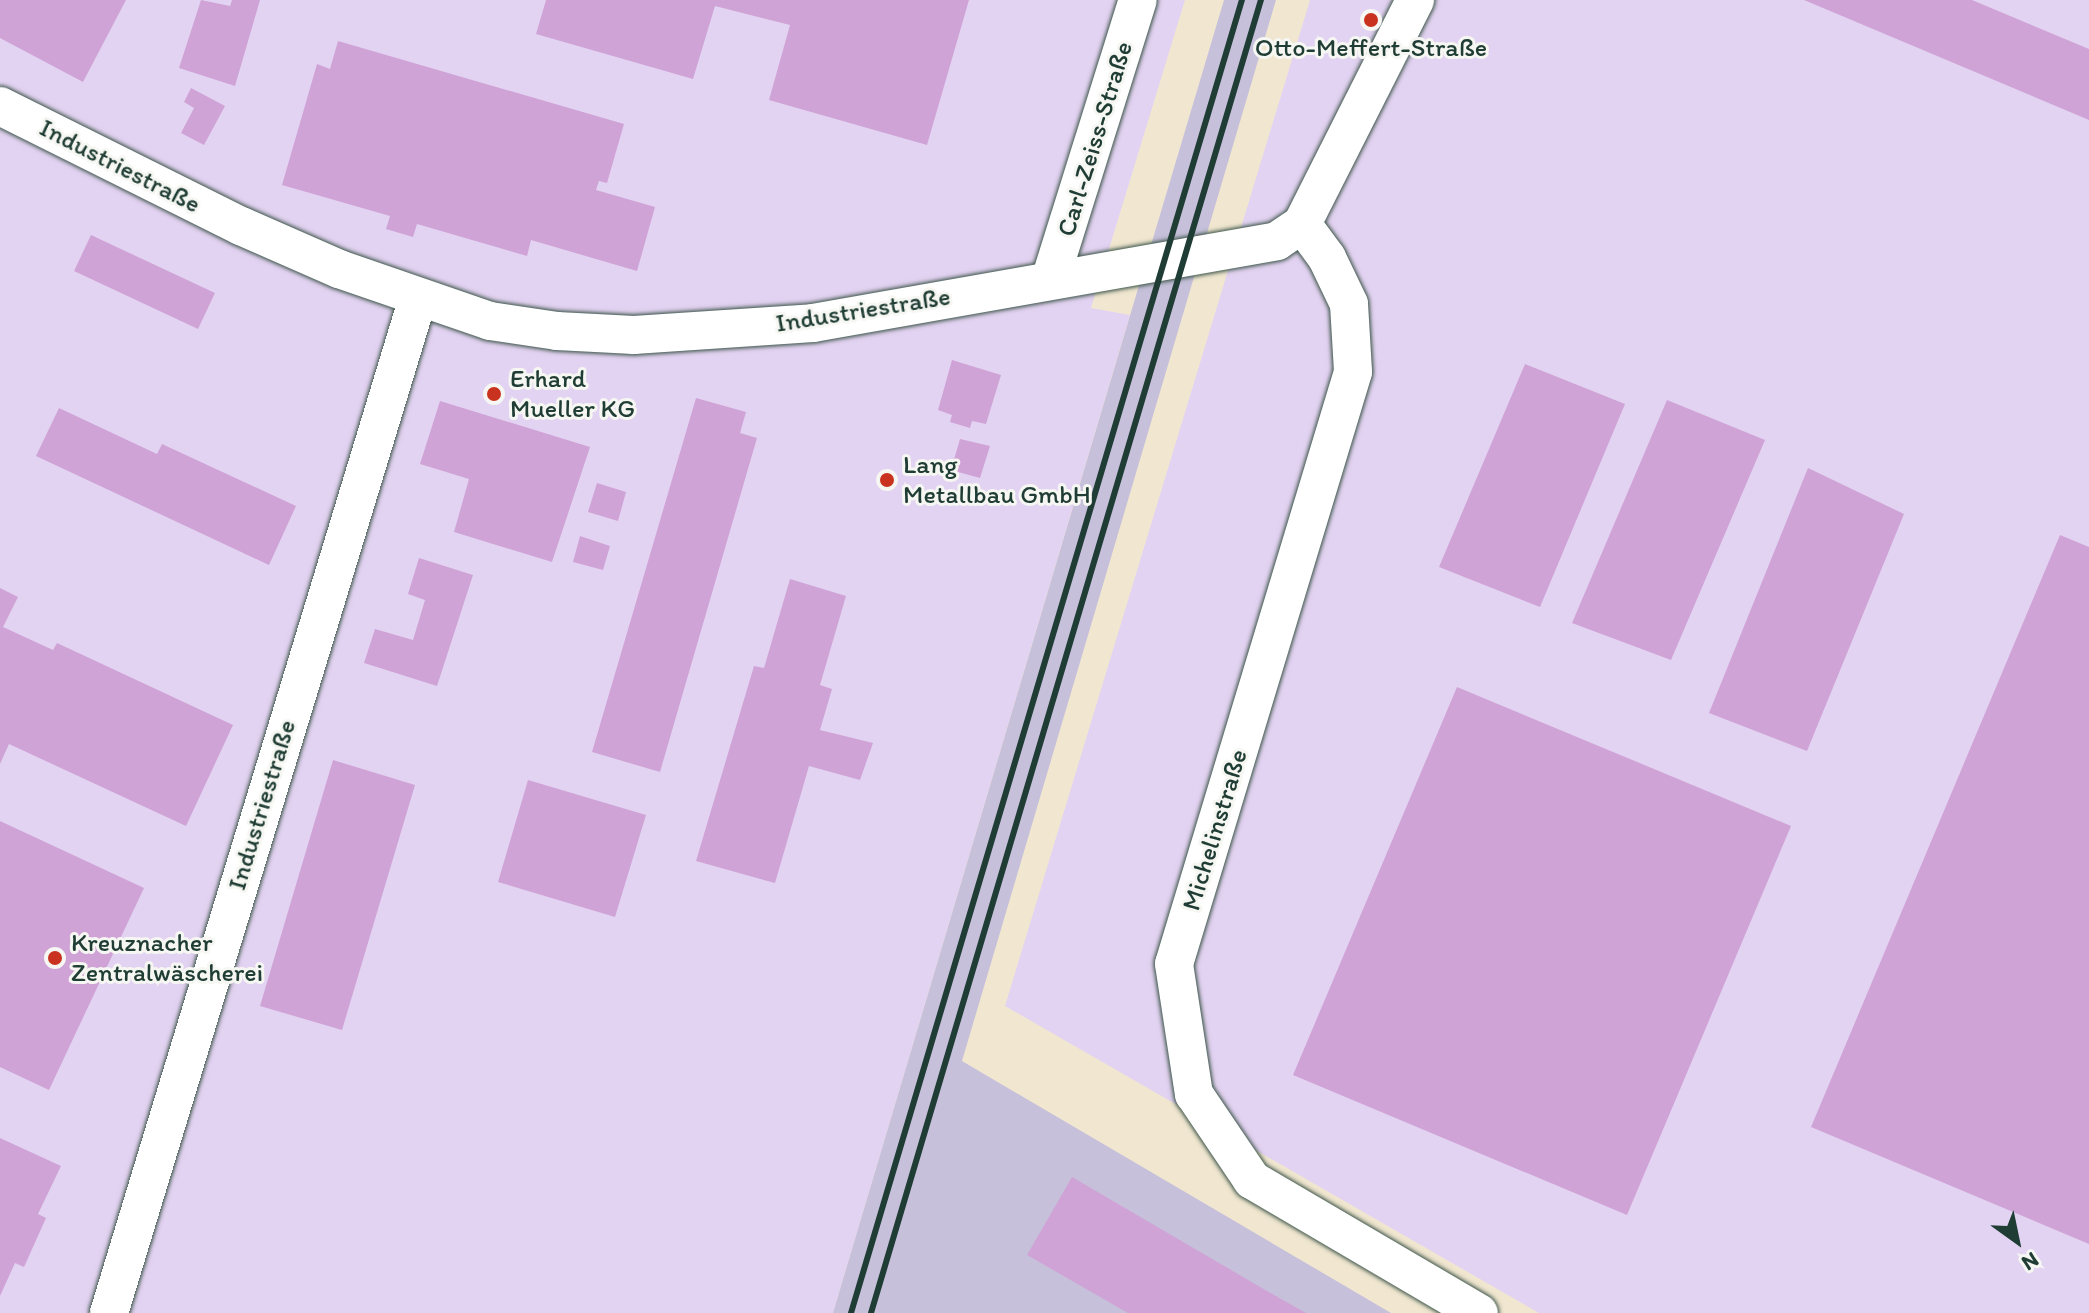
<!DOCTYPE html>
<meta charset="utf-8">
<style>
body{margin:0}
#map{position:relative;width:2089px;height:1313px;overflow:hidden;background:#f1e7d0;font-family:Itim,sans-serif}
div>[style]{position:absolute}
.built>*{inset:0;background:#e3d3f2}
.industrial>*{inset:0;background:#c6c0da}
.building>*{inset:0;background:#cfa3d6}
.roads{filter:drop-shadow(0 0 2px #3e564b) drop-shadow(0 0 2px #3e564b)}
.minor>*{height:38px;margin:-19px;padding:0 19px;transform-origin:19px;border-radius:19px;background:#fff}
.rail>*{height:6px;margin:-3px;padding:0 3px;transform-origin:3px;border-radius:3px;background:#1f3d34}
.dots>*{width:22px;height:22px;translate:-50% -50%;box-sizing:border-box;border:4px solid #f6f6f2;border-radius:50%}
span{translate:-50% -50%;white-space:nowrap;text-align:center;line-height:1.15;-webkit-text-stroke:6px #f6f6f2;paint-order:stroke}
.poi-label{font-size:26px;color:#1f3d34}
.left{translate:0 -50%;text-align:left}
.street-label{font-size:26px;color:#1f3d34}
.north{position:absolute;left:1977px;top:1201px;width:80px;height:80px;-webkit-text-stroke:6px #f6f6f2;paint-order:stroke;rotate:147deg;font-size:22px;font-weight:700;line-height:32px;text-align:center;color:#1f3d34}
.north::after{content:'';display:block;margin:auto;width:28px;height:36px;background:#1f3d34;clip-path:polygon(50% 0,100% 100%,50% 72%,0 100%)}
</style>
<div id="map">
<div class="built">
<div style="clip-path:polygon(0 0,1185px 0,1091px 308px,1130px 315px,833px 1313px,0 1313px)"></div>
<div style="clip-path:polygon(1310px 0,2089px 0,2089px 1313px,1539px 1313px,1005px 1006px)"></div>
</div>
<div class="industrial">
<div style="clip-path:polygon(1224px 0,1276px 0,962px 1061px,1391px 1313px,833px 1313px)"></div>
</div>
<div class="building">
<div style="clip-path:polygon(0 0,126px 0,83px 82px,0 38px)"></div>
<div style="clip-path:polygon(201px 0,230px 6px,232px 0,260px 0,235px 86px,179px 68px)"></div>
<div style="clip-path:polygon(546px 0,969px 0,927px 145px,769px 100px,790px 25px,715px 6px,693px 79px,536px 34px)"></div>
<div style="clip-path:polygon(1804px 0,1972px 0,2089px 49px,2089px 120px)"></div>
<div style="clip-path:polygon(338px 41px,624px 124px,607px 183px,599px 181px,596px 190px,655px 207px,637px 271px,531px 240px,527px 256px,417px 224px,413px 237px,386px 229px,390px 216px,282px 185px,317px 64px,330px 69px)"></div>
<div style="clip-path:polygon(191px 88px,225px 106px,204px 145px,181px 133px,194px 108px,184px 102px)"></div>
<div style="clip-path:polygon(91px 235px,215px 293px,198px 329px,74px 271px)"></div>
<div style="clip-path:polygon(952px 360px,1001px 375px,986px 424px,972px 421px,970px 428px,950px 422px,952px 415px,938px 410px)"></div>
<div style="clip-path:polygon(1525px 364px,1625px 404px,1540px 607px,1439px 567px)"></div>
<div style="clip-path:polygon(696px 398px,746px 412px,740px 433px,757px 438px,660px 772px,592px 752px)"></div>
<div style="clip-path:polygon(1667px 400px,1765px 440px,1671px 660px,1572px 623px)"></div>
<div style="clip-path:polygon(440px 401px,590px 447px,552px 562px,454px 532px,469px 479px,420px 464px)"></div>
<div style="clip-path:polygon(59px 408px,157px 454px,162px 444px,296px 506px,269px 565px,36px 456px)"></div>
<div style="clip-path:polygon(960px 439px,990px 446px,980px 478px,951px 470px)"></div>
<div style="clip-path:polygon(1808px 468px,1904px 514px,1807px 751px,1709px 713px)"></div>
<div style="clip-path:polygon(597px 483px,626px 492px,618px 521px,588px 512px)"></div>
<div style="clip-path:polygon(2060px 535px,2089px 547px,2089px 1244px,1811px 1127px)"></div>
<div style="clip-path:polygon(580px 536px,610px 546px,603px 570px,573px 562px)"></div>
<div style="clip-path:polygon(419px 558px,473px 575px,437px 686px,364px 663px,375px 629px,413px 640px,425px 600px,408px 594px)"></div>
<div style="clip-path:polygon(790px 579px,846px 596px,820px 685px,832px 689px,820px 730px,873px 743px,860px 780px,809px 766px,775px 883px,696px 861px,754px 666px,764px 668px)"></div>
<div style="clip-path:polygon(0 588px,18px 597px,3px 627px,53px 650px,57px 643px,233px 725px,186px 826px,9px 744px,0 764px)"></div>
<div style="clip-path:polygon(1457px 687px,1791px 826px,1627px 1215px,1293px 1075px)"></div>
<div style="clip-path:polygon(333px 760px,415px 785px,342px 1030px,260px 1006px)"></div>
<div style="clip-path:polygon(528px 780px,646px 815px,615px 917px,498px 882px)"></div>
<div style="clip-path:polygon(0 821px,144px 888px,49px 1090px,0 1067px)"></div>
<div style="clip-path:polygon(0 1138px,61px 1166px,38px 1214px,46px 1218px,24px 1267px,15px 1263px,0 1296px)"></div>
<div style="clip-path:polygon(1072px 1177px,1267px 1291px,1306px 1313px,1128px 1313px,1027px 1255px)"></div>
</div>
<div class="roads">
<div class="minor">
<div style="left:0;top:106px;width:269px;rotate:26.5deg"></div>
<div style="left:241px;top:226px;width:107px;rotate:23.7deg"></div>
<div style="left:339px;top:269px;width:160px;rotate:19deg"></div>
<div style="left:490px;top:321px;width:68px;rotate:8.5deg"></div>
<div style="left:557px;top:331px;width:77px;rotate:3deg"></div>
<div style="left:634px;top:335px;width:179px;rotate:-3.8deg"></div>
<div style="left:813px;top:323px;width:471px;rotate:-10deg"></div>
<div style="left:1277px;top:241px;width:30px;rotate:-34deg"></div>
<div style="left:1302px;top:224px;width:42px;rotate:53.7deg"></div>
<div style="left:1327px;top:258px;width:51px;rotate:64.4deg"></div>
<div style="left:1349px;top:304px;width:68px;rotate:86.6deg"></div>
<div style="left:1353px;top:372px;width:618px;rotate:106.82deg"></div>
<div style="left:1174px;top:964px;width:132px;rotate:81.3deg"></div>
<div style="left:1194px;top:1094px;width:104px;rotate:56deg"></div>
<div style="left:1252px;top:1180px;width:263px;rotate:30.4deg"></div>
<div style="left:1302px;top:224px;width:251px;rotate:-63.2deg"></div>
<div style="left:1051px;top:277px;width:290px;rotate:-72.6deg"></div>
<div style="left:109px;top:1313px;width:1061px;rotate:-73.07deg"></div>
</div>
</div>
<div class="rail">
<div style="left:851px;top:1313px;width:1370px;rotate:-73.42deg"></div>
<div style="left:871px;top:1313px;width:1370px;rotate:-73.46deg"></div>
</div>
<div class="dots">
<div style="left:1371px;top:20px;background:#c8321e"></div>
<div style="left:494px;top:394px;background:#c8321e"></div>
<div style="left:887px;top:480px;background:#c8321e"></div>
<div style="left:55px;top:958px;background:#c8321e"></div>
</div>
<div class="poi-label">
<span style="left:1371px;top:48px">Otto-Meffert-Straße</span>
<span class="left" style="left:510px;top:394px">Erhard<br>Mueller KG</span>
<span class="left" style="left:903px;top:480px">Lang<br>Metallbau GmbH</span>
<span class="left" style="left:71px;top:958px">Kreuznacher<br>Zentralwäscherei</span>
</div>
<div class="street-label">
<span style="left:1095px;top:139px;rotate:-73deg">Carl-Zeiss-Straße</span>
<span style="left:120px;top:166px;rotate:27deg">Industriestraße</span>
<span style="left:863px;top:310px;rotate:-9deg">Industriestraße</span>
<span style="left:262px;top:805px;rotate:-73deg">Industriestraße</span>
<span style="left:1215px;top:830px;rotate:-73deg">Michelinstraße</span>
</div>
<div class="north">N</div>
</div>
